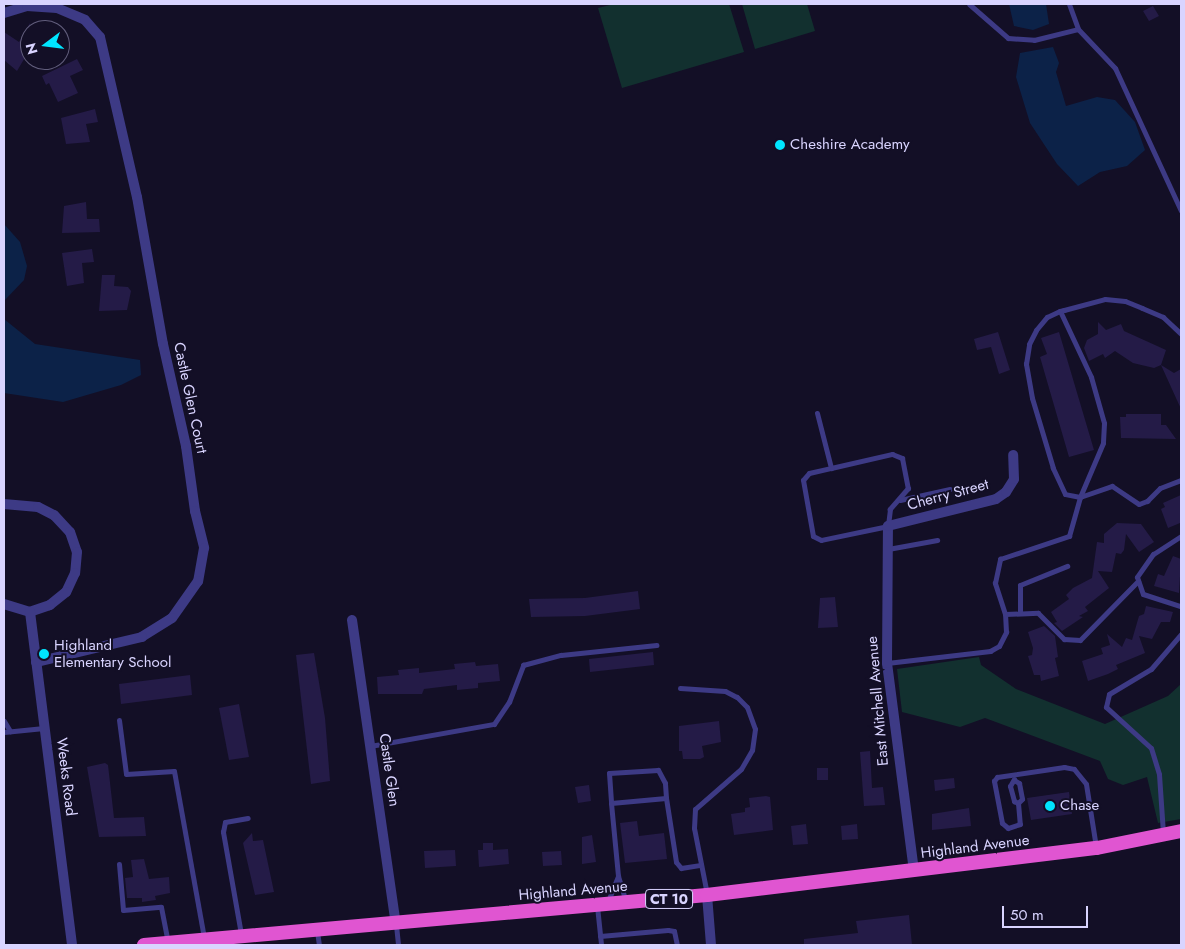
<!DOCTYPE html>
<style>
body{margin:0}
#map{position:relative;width:1185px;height:949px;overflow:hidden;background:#130f26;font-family:Jost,sans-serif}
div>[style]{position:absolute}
.green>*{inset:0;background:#12302f}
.water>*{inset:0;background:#0c2248}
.building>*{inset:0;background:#241b47}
.service>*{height:5px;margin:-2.5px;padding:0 2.5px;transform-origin:2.5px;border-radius:2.5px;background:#3d3a85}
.minor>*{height:10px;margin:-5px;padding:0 5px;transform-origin:5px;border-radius:5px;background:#3d3a85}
.trunk>*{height:14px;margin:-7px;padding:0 7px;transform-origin:7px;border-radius:7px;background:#e055d1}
.dots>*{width:14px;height:14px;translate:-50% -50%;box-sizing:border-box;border:2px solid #130f26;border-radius:50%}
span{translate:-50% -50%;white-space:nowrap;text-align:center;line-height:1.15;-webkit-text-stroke:4px #130f26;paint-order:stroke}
.shield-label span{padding:1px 4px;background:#130f26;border:1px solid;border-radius:4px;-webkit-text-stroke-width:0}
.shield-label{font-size:14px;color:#d9d4ff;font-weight:700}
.poi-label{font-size:15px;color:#d9d4ff}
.left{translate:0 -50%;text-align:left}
.street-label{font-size:15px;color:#d9d4ff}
.frame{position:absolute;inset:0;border:5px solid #d9d4ff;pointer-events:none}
.north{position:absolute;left:20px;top:20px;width:50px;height:50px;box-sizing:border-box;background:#130f26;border:1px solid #625e7d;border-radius:50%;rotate:255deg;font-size:14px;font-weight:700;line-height:20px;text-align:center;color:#d9d4ff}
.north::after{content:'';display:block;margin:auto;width:18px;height:22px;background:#00e5ff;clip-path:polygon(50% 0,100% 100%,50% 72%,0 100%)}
.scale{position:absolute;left:1002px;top:906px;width:86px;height:22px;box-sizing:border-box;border:2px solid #d9d4ff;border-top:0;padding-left:6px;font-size:15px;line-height:18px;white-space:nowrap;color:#d9d4ff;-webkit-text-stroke:4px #130f26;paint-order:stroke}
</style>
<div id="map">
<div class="green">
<div style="clip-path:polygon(614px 4px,729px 4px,744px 52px,622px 88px,598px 8px)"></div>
<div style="clip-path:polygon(742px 4px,807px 4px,815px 31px,755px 49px)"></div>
<div style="clip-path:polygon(979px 657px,981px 665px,1016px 689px,1105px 724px,1168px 696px,1181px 684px,1181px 819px,1158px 823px,1147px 777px,1123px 785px,1108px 779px,1100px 761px,985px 718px,960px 727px,902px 712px,897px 669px)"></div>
</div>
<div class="water">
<div style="clip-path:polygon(1009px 4px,1046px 4px,1049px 24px,1033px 30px,1014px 26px)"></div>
<div style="clip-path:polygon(1053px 47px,1059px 63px,1056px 72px,1066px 106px,1097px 97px,1115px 100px,1135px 122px,1145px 150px,1127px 166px,1100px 172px,1078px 186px,1057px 164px,1030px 123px,1016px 77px,1020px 53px)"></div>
<div style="clip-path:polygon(4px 224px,20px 242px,27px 266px,24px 280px,4px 301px)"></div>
<div style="clip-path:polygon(4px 319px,35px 344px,140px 360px,141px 375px,121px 385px,63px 402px,4px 393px)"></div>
</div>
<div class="building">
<div style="clip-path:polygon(1153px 6px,1159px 16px,1149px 21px,1143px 11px)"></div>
<div style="clip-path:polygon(30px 23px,30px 49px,17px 71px,4px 60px,4px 32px,19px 42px)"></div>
<div style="clip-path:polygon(77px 59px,83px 70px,70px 76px,78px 93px,58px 102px,49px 83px,46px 85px,42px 76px)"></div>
<div style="clip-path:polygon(95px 109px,98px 122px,86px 124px,90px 142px,66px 144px,61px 118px)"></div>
<div style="clip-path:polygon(86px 202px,87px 219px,99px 219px,100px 232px,62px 233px,64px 206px)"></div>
<div style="clip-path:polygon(92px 249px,94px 262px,82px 263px,84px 283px,67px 286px,62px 253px)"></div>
<div style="clip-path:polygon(102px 275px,115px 275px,114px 286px,128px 287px,131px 291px,127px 310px,99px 311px)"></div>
<div style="clip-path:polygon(1098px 322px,1106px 330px,1121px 324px,1124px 331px,1166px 350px,1161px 365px,1174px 373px,1181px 369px,1181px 409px,1161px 365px,1154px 368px,1133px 363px,1115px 351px,1105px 358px,1103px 354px,1089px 361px,1084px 348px,1087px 340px,1098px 334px)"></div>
<div style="clip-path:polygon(998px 332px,1010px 370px,999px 374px,991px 347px,977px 350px,974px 339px)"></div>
<div style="clip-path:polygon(1059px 332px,1094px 450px,1069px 457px,1040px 357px,1047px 354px,1041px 338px)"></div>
<div style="clip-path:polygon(1126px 414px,1161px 414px,1161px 425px,1166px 425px,1176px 439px,1121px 438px,1120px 417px,1126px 417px)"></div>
<div style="clip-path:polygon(1181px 495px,1180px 523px,1168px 528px,1161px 509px,1165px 507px,1163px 503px)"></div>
<div style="clip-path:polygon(1117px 523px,1141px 524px,1154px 542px,1139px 552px,1126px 534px,1124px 550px,1121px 554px,1116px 553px,1112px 572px,1098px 571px,1109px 588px,1085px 607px,1088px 611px,1079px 616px,1083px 617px,1062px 631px,1054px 623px,1057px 622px,1051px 612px,1069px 599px,1066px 595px,1073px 588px,1092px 578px,1097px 542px,1104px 543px,1104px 534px)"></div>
<div style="clip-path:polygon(1173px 556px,1181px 559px,1179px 593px,1154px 586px,1158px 574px,1164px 576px)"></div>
<div style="clip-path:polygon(638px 591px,640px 609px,585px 616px,531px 617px,529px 599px,585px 598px)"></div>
<div style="clip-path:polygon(835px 597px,838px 627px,818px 628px,820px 598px)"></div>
<div style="clip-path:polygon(1146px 606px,1173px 612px,1170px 622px,1161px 622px,1152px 639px,1139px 636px,1145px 653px,1116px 665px,1118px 669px,1108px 674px,1088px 681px,1082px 661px,1103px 654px,1101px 648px,1110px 645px,1107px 634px,1122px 647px,1126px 638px,1132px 640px,1139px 616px,1144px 614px)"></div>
<div style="clip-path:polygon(1044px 626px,1055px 636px,1058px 657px,1055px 658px,1059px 676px,1041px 681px,1040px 675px,1034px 675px,1028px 656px,1032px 655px,1033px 648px,1028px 632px)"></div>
<div style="clip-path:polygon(653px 652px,654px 665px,590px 672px,589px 659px)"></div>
<div style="clip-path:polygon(314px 653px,325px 718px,330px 781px,311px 784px,296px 655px)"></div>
<div style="clip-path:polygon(475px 662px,476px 666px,498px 664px,500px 681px,478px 683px,478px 688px,457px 690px,457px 685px,424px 689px,422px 694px,378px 694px,377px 677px,399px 675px,398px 670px,419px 668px,419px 673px,455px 669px,454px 664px)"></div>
<div style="clip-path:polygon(190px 675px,192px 695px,121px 704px,119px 684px)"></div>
<div style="clip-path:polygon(239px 704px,249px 757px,229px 760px,219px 708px)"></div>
<div style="clip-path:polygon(719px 721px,721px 742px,702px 746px,704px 757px,700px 759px,683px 759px,682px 751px,679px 751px,679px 726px)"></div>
<div style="clip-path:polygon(870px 751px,872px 788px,883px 787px,885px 805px,864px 806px,860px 752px)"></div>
<div style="clip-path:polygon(105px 763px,108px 765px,114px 818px,144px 817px,146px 836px,99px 837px,87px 767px)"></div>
<div style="clip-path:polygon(817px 768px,828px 768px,828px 780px,817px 780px)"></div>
<div style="clip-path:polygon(954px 778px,955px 788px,935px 791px,934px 780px)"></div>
<div style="clip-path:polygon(589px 785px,591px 801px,578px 803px,575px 787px)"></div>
<div style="clip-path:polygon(1069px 792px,1072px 814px,1031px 820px,1027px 798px)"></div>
<div style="clip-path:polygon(766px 796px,770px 797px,773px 830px,734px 835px,731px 814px,745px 812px,745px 808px,750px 807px,749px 798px)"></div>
<div style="clip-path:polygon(969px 808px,971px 826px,932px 830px,932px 814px)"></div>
<div style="clip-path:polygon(637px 821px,639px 836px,664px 833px,667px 859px,625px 863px,620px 823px)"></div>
<div style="clip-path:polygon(806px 824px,808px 844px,793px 845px,791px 826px)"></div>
<div style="clip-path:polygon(857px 824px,858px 839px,842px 840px,841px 826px)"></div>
<div style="clip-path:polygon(252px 833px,253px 841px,263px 840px,274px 892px,255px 895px,243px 843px)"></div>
<div style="clip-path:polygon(592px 835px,596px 862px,582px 864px,582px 837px)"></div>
<div style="clip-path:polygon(483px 843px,493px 843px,493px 850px,508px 849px,509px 864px,479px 867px,478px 850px,483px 850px)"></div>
<div style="clip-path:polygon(455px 850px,456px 866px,425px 868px,424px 851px)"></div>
<div style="clip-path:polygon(561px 851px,562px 865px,543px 866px,542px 852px)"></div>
<div style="clip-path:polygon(144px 859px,149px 879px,169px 877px,170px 893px,155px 896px,156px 900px,142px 902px,142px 898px,127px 898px,125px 878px,133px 877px,131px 860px)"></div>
<div style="clip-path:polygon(909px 915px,912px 945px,804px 945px,804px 939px,858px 933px,856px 921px)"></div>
</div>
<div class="service">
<div style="left:969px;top:4px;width:52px;rotate:41.1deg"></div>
<div style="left:1008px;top:38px;width:26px;rotate:4deg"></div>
<div style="left:1034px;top:40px;width:45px;rotate:-14deg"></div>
<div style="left:1078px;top:29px;width:54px;rotate:46.5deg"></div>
<div style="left:1115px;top:68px;width:157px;rotate:65.2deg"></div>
<div style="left:1069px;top:4px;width:27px;rotate:70deg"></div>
<div style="left:1060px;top:311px;width:73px;rotate:64.8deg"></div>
<div style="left:1091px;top:377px;width:48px;rotate:74.2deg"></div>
<div style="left:1104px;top:423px;width:20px;rotate:93deg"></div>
<div style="left:1103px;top:443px;width:59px;rotate:113.1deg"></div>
<div style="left:1080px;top:497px;width:15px;rotate:-169deg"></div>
<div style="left:1065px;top:494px;width:29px;rotate:-115deg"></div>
<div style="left:1053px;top:468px;width:73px;rotate:-106.7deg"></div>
<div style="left:1032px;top:398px;width:35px;rotate:-100deg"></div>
<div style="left:1026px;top:364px;width:20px;rotate:-81deg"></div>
<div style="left:1029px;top:344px;width:16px;rotate:-63deg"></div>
<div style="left:1036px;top:330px;width:17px;rotate:-50deg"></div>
<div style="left:1047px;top:317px;width:14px;rotate:-25deg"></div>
<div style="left:1060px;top:311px;width:4px;rotate:-14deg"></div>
<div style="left:1064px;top:310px;width:42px;rotate:-15deg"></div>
<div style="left:1105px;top:299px;width:20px;rotate:6deg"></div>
<div style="left:1125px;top:301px;width:18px;rotate:22deg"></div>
<div style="left:1142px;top:308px;width:23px;rotate:23deg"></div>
<div style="left:1163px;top:317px;width:25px;rotate:43deg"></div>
<div style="left:817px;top:413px;width:57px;rotate:75.7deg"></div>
<div style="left:831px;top:468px;width:63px;rotate:-12.9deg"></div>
<div style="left:892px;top:454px;width:11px;rotate:22deg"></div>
<div style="left:902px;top:458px;width:31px;rotate:79deg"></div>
<div style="left:908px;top:488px;width:28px;rotate:131deg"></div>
<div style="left:890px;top:509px;width:17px;rotate:97deg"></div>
<div style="left:888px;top:526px;width:68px;rotate:168.2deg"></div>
<div style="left:821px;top:540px;width:9px;rotate:-153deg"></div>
<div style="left:813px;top:536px;width:57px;rotate:-100.1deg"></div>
<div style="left:803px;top:480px;width:9px;rotate:-49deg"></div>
<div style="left:809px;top:473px;width:23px;rotate:-13deg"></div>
<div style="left:900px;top:500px;width:51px;rotate:-12.4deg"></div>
<div style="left:1181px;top:536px;width:33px;rotate:147deg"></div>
<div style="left:1153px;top:554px;width:28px;rotate:125deg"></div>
<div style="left:1137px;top:577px;width:18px;rotate:71deg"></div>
<div style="left:1143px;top:594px;width:40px;rotate:18deg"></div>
<div style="left:888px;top:549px;width:50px;rotate:-10.4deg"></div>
<div style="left:1020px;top:613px;width:28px;rotate:-90deg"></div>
<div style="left:1020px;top:585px;width:51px;rotate:-22deg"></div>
<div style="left:1005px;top:614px;width:33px;rotate:-2deg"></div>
<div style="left:1038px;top:613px;width:37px;rotate:45deg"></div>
<div style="left:1064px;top:639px;width:16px;rotate:4deg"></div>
<div style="left:1080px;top:640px;width:83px;rotate:-45.5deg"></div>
<div style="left:887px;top:663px;width:104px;rotate:-6.6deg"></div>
<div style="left:990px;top:651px;width:10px;rotate:-29deg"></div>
<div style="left:999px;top:646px;width:16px;rotate:-63deg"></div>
<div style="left:1006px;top:632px;width:18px;rotate:-93deg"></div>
<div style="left:1005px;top:614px;width:33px;rotate:-108deg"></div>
<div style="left:995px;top:583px;width:25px;rotate:-78deg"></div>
<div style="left:1000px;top:559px;width:73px;rotate:-18.4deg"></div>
<div style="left:1069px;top:536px;width:41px;rotate:-74.2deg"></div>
<div style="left:1080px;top:497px;width:34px;rotate:-19deg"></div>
<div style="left:1112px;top:486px;width:32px;rotate:34deg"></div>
<div style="left:1139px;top:504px;width:9px;rotate:-21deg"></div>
<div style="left:1147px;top:501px;width:18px;rotate:-45deg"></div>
<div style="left:1160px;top:488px;width:22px;rotate:-21deg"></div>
<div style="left:680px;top:688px;width:45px;rotate:3.8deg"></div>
<div style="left:725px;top:691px;width:13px;rotate:27deg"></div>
<div style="left:737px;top:697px;width:14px;rotate:45deg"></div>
<div style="left:747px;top:707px;width:23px;rotate:70deg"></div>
<div style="left:755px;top:729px;width:21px;rotate:98deg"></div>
<div style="left:752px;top:750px;width:22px;rotate:120deg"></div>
<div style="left:741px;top:769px;width:61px;rotate:139deg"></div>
<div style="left:695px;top:809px;width:19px;rotate:93deg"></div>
<div style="left:694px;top:828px;width:67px;rotate:78.9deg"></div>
<div style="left:119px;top:720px;width:54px;rotate:82.6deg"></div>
<div style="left:126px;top:774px;width:48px;rotate:-3.6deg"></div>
<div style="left:174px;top:771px;width:169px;rotate:79.8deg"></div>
<div style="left:4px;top:721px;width:12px;rotate:59deg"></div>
<div style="left:4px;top:732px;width:40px;rotate:-5.7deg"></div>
<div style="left:370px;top:746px;width:126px;rotate:-10.1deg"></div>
<div style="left:494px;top:724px;width:27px;rotate:-56deg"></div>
<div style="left:509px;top:702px;width:40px;rotate:-69deg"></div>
<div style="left:523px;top:665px;width:39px;rotate:-15deg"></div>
<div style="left:561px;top:655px;width:96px;rotate:-6deg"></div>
<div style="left:1014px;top:779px;width:8px;rotate:120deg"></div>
<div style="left:1010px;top:786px;width:16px;rotate:75deg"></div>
<div style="left:1014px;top:801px;width:4px;rotate:27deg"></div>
<div style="left:1014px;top:780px;width:6px;rotate:31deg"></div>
<div style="left:1019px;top:783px;width:16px;rotate:79deg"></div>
<div style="left:1022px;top:799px;width:6px;rotate:135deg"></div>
<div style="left:1018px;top:803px;width:21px;rotate:85deg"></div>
<div style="left:1020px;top:824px;width:13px;rotate:162deg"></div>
<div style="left:1008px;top:828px;width:8px;rotate:-140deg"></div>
<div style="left:1002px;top:823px;width:43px;rotate:-100.8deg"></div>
<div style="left:994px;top:781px;width:5px;rotate:-53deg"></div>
<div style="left:997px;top:777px;width:68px;rotate:-8.5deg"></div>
<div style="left:1064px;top:767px;width:10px;rotate:11deg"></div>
<div style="left:1074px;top:769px;width:19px;rotate:51deg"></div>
<div style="left:1086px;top:784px;width:64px;rotate:81deg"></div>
<div style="left:666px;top:798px;width:65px;rotate:81.1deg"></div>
<div style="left:676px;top:862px;width:8px;rotate:50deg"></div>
<div style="left:681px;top:868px;width:20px;rotate:-9deg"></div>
<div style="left:611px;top:803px;width:55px;rotate:-5.2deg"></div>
<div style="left:666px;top:798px;width:15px;rotate:-94deg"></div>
<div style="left:665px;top:783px;width:15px;rotate:-118deg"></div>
<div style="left:658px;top:770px;width:49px;rotate:176.5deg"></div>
<div style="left:609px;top:773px;width:30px;rotate:86deg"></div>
<div style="left:611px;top:803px;width:73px;rotate:84.5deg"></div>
<div style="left:1163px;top:833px;width:59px;rotate:-93.9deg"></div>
<div style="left:1159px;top:774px;width:27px;rotate:-107deg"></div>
<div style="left:1151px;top:748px;width:61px;rotate:-137.7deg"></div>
<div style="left:1106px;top:707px;width:13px;rotate:-77deg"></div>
<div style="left:1109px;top:694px;width:49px;rotate:-30.8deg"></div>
<div style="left:1151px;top:669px;width:46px;rotate:-49.4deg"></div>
<div style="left:119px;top:864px;width:46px;rotate:85deg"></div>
<div style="left:123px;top:910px;width:38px;rotate:-5deg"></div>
<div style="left:161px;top:907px;width:37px;rotate:79deg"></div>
<div style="left:608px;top:901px;width:27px;rotate:-68deg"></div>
<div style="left:618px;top:876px;width:27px;rotate:73deg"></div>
<div style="left:597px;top:906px;width:39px;rotate:84deg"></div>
<div style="left:396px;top:925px;width:20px;rotate:84deg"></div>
<div style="left:317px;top:931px;width:14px;rotate:82deg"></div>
<div style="left:241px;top:934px;width:104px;rotate:-100deg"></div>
<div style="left:223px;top:832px;width:10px;rotate:-79deg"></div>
<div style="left:225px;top:822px;width:23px;rotate:-10deg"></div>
<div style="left:600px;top:936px;width:68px;rotate:-5deg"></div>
<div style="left:668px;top:930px;width:6px;rotate:9deg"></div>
<div style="left:674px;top:931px;width:14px;rotate:78deg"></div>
</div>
<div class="minor">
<div style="left:4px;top:13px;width:24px;rotate:-17deg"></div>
<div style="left:27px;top:6px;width:30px;rotate:4deg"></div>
<div style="left:57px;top:8px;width:30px;rotate:23deg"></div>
<div style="left:85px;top:20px;width:23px;rotate:49deg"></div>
<div style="left:100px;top:37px;width:164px;rotate:77deg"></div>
<div style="left:137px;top:197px;width:149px;rotate:80deg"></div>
<div style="left:163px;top:344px;width:105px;rotate:77.3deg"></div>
<div style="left:186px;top:446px;width:66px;rotate:82.1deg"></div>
<div style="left:195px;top:511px;width:38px;rotate:76deg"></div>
<div style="left:204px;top:548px;width:34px;rotate:100deg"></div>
<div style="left:198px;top:581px;width:45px;rotate:125.1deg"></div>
<div style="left:172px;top:618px;width:36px;rotate:148deg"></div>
<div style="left:142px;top:637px;width:109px;rotate:166.7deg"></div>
<div style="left:4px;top:504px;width:34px;rotate:5deg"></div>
<div style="left:38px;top:507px;width:18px;rotate:27deg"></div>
<div style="left:54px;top:515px;width:23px;rotate:47deg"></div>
<div style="left:70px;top:532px;width:21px;rotate:71deg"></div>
<div style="left:77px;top:552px;width:21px;rotate:95deg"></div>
<div style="left:75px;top:573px;width:21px;rotate:115deg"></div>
<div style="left:66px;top:592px;width:21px;rotate:141deg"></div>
<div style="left:50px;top:605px;width:21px;rotate:161deg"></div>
<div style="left:30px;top:612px;width:27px;rotate:-163deg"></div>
<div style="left:30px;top:612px;width:336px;rotate:82.8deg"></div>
<div style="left:352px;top:620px;width:307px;rotate:81.8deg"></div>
<div style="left:914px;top:871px;width:210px;rotate:-97.4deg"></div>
<div style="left:887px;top:663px;width:137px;rotate:-89.6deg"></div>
<div style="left:888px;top:526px;width:111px;rotate:-14deg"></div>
<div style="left:996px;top:499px;width:12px;rotate:-35deg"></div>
<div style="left:1006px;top:492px;width:15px;rotate:-58deg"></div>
<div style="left:1014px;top:479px;width:24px;rotate:-92deg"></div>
<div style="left:707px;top:895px;width:50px;rotate:85.4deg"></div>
</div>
<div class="trunk">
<div style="left:144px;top:945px;width:565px;rotate:-5.08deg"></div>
<div style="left:707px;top:895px;width:393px;rotate:-6.9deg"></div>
<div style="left:1097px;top:848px;width:86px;rotate:-11.4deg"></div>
</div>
<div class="dots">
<div style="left:780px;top:145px;background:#00e5ff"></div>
<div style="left:44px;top:654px;background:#00e5ff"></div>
<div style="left:1050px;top:806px;background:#00e5ff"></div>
</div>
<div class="shield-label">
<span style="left:669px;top:899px">CT 10</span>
</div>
<div class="poi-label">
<span class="left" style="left:790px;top:145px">Cheshire Academy</span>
<span class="left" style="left:54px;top:654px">Highland<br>Elementary School</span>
<span class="left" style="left:1060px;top:806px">Chase</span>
</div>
<div class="street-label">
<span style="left:190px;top:398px;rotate:78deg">Castle Glen Court</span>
<span style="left:948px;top:495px;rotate:-15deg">Cherry Street</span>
<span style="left:878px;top:701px;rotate:-95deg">East Mitchell Avenue</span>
<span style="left:389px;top:770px;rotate:82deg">Castle Glen</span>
<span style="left:66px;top:777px;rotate:83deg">Weeks Road</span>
<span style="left:975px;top:847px;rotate:-7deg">Highland Avenue</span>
<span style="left:573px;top:891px;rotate:-5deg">Highland Avenue</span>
</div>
<div class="frame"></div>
<div class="north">N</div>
<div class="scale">50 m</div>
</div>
